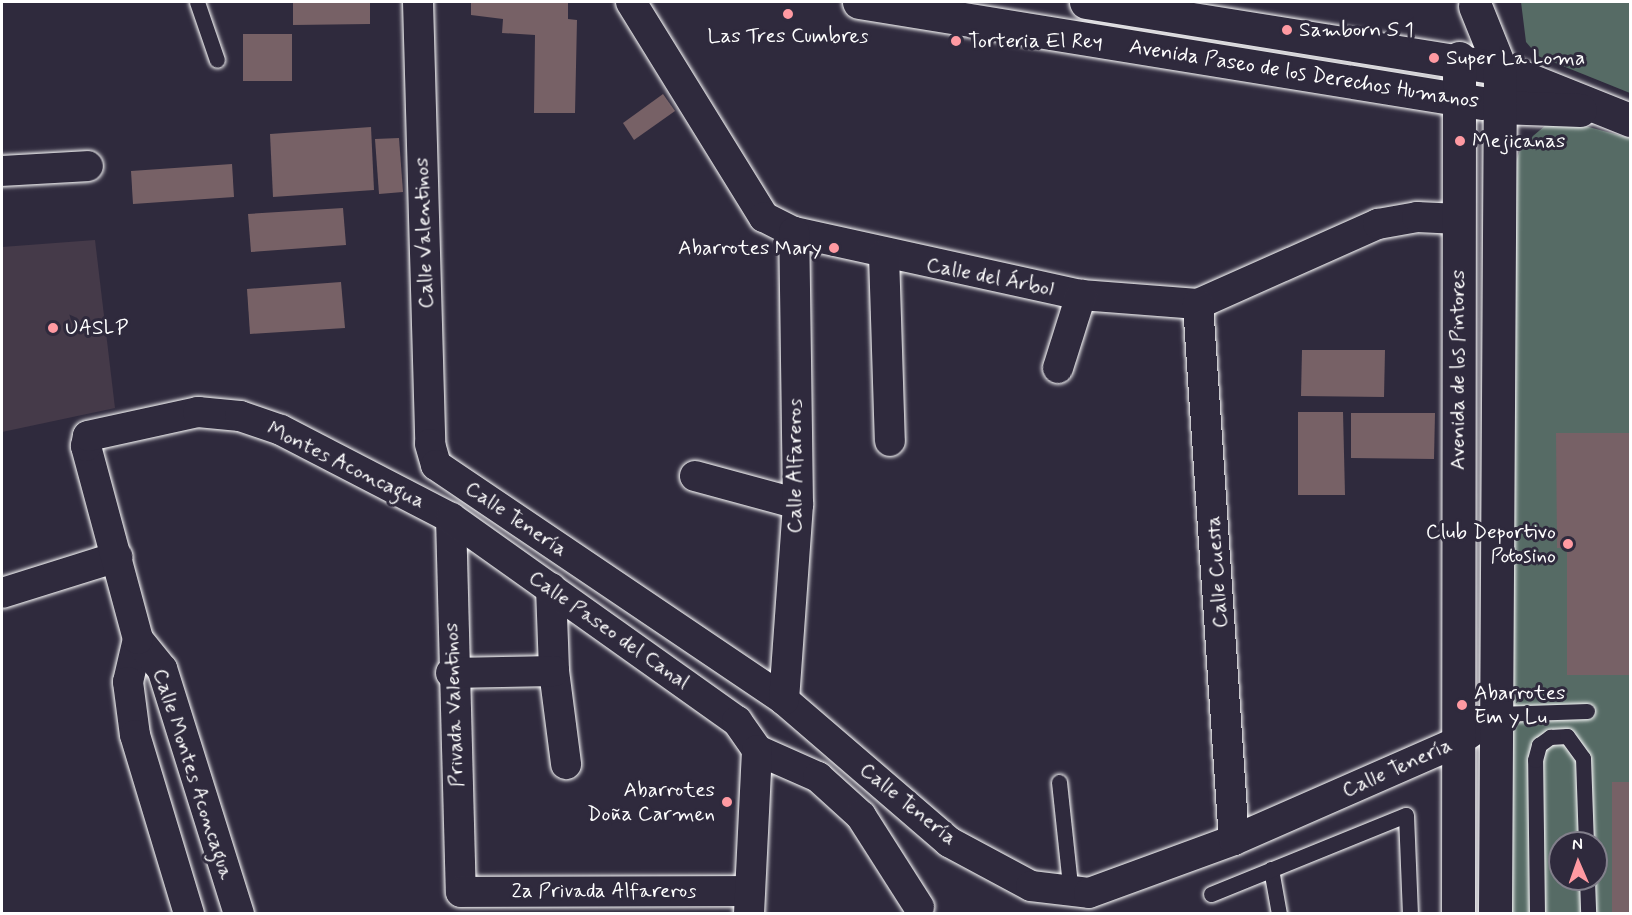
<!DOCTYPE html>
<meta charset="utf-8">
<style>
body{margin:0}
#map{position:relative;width:1632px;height:915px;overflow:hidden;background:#2f2a3d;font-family:Mynerve,sans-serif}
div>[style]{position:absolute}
.built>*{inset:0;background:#453a49}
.green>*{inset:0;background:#566b65}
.building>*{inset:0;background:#776166}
.roads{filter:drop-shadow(0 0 2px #fff) drop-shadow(0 0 2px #fff)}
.lane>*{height:15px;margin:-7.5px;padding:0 7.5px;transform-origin:7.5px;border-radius:7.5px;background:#2f2a3d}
.street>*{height:30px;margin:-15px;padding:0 15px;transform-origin:15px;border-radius:15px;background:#2f2a3d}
.secondary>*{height:33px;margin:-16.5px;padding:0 16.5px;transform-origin:16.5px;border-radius:16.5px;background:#2f2a3d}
.primary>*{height:33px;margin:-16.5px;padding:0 16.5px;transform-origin:16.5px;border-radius:16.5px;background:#2f2a3d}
.dots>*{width:16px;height:16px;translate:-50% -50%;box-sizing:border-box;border:3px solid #2f2a3d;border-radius:50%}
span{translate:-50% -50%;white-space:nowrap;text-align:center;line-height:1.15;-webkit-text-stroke:6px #2f2a3d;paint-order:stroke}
.poi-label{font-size:21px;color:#fff}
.left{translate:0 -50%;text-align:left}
.right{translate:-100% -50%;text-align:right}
.street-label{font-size:21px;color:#fff}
.frame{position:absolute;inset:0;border:3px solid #fff;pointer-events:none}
.north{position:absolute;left:1548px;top:831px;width:60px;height:60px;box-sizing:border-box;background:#2f2a3d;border:2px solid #827f8b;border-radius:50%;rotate:358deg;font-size:16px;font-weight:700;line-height:24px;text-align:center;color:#fff}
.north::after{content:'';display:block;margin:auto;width:21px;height:27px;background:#ff9aa2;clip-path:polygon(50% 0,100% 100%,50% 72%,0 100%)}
</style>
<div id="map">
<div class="built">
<div style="clip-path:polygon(95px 240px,115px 408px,2px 432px,2px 247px)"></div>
</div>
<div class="green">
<div style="clip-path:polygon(1521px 2px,1630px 2px,1630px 93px,1538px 56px,1526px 42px)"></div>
<div style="clip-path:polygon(evenodd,1546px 125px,1585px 126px,1630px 138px,1630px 913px,1504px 914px,1510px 182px,1521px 146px,1546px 125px,1560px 843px,1596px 843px,1596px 879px,1560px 879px,1560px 843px)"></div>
</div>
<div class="building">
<div style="clip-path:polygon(293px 2px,370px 2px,370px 24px,293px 25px)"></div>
<div style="clip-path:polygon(471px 2px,568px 2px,568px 19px,577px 20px,575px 113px,534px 113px,535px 35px,502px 33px,503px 19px,471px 15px)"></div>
<div style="clip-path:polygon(243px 34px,292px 34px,292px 81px,243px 81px)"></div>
<div style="clip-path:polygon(663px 94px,675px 111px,634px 140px,623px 123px)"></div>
<div style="clip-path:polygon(371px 127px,374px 190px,273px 197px,270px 134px)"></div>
<div style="clip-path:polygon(399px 138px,403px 192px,379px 194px,375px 139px)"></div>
<div style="clip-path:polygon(232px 164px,234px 197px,133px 204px,131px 171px)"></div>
<div style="clip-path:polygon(343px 208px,346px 245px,251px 252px,248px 214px)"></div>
<div style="clip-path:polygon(341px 282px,345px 328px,250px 334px,247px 289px)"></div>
<div style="clip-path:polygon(1302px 350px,1385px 350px,1384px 397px,1301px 396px)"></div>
<div style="clip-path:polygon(1298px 412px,1343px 412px,1345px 495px,1298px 495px)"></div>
<div style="clip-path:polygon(1351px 413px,1435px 413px,1434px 459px,1351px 458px)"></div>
<div style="clip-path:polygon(1556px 433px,1630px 433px,1630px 675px,1567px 675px,1567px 548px,1557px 548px)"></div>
<div style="clip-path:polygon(1612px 782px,1630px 782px,1630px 914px,1612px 914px)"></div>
</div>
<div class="roads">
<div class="lane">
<div style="left:197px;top:2px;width:61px;rotate:71deg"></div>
<div style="left:1497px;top:714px;width:90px;rotate:-1.9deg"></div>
<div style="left:1059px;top:782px;width:113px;rotate:83.9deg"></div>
<div style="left:1271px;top:869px;width:46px;rotate:79.9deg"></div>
<div style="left:1587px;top:879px;width:35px;rotate:88deg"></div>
<div style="left:1211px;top:894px;width:210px;rotate:-22.1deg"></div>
<div style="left:1406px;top:815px;width:99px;rotate:87.7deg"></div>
<div style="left:1537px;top:914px;width:154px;rotate:-90.7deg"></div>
<div style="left:1535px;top:760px;width:16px;rotate:-75deg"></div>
<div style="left:1539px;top:745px;width:14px;rotate:-36deg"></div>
<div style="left:1550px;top:737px;width:17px;rotate:-3deg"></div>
<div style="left:1567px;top:736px;width:27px;rotate:54deg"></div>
<div style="left:1583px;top:758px;width:85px;rotate:88deg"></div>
</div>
<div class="street">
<div style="left:418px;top:2px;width:442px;rotate:88.4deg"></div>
<div style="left:430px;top:444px;width:22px;rotate:74deg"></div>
<div style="left:436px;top:465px;width:420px;rotate:34deg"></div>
<div style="left:784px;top:700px;width:218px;rotate:40.7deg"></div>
<div style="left:949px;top:842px;width:93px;rotate:28.2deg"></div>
<div style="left:1031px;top:886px;width:58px;rotate:6.9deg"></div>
<div style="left:1089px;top:893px;width:154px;rotate:-20.1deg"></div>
<div style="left:1234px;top:840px;width:244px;rotate:-23.7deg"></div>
<div style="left:1457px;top:742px;width:49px;rotate:-35deg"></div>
<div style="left:631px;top:2px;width:253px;rotate:58.3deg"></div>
<div style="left:764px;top:217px;width:34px;rotate:27deg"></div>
<div style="left:794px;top:232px;width:294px;rotate:12.4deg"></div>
<div style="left:1081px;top:295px;width:117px;rotate:4.4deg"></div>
<div style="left:1198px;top:304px;width:197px;rotate:-24deg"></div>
<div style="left:1378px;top:224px;width:40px;rotate:-10deg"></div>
<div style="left:1417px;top:217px;width:42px;rotate:2.7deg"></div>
<div style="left:2px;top:171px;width:86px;rotate:-3.3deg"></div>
<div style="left:884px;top:255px;width:186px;rotate:88.2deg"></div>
<div style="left:1198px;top:304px;width:537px;rotate:86.16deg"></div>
<div style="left:1058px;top:368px;width:77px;rotate:-72.5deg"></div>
<div style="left:695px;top:476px;width:107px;rotate:15.2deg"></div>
<div style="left:451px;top:518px;width:374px;rotate:88.5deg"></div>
<div style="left:461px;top:892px;width:287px;rotate:-0.2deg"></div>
<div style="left:551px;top:588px;width:83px;rotate:87.9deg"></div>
<div style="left:554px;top:671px;width:94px;rotate:82.6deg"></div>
<div style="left:2px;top:593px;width:121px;rotate:-17.4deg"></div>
<div style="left:138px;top:639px;width:44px;rotate:103.1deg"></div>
<div style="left:128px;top:682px;width:53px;rotate:82.5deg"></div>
<div style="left:135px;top:735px;width:187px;rotate:73.2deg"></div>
<div style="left:451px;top:673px;width:103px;rotate:-1.1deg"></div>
<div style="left:784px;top:700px;width:196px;rotate:-85.9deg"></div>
<div style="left:798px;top:504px;width:272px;rotate:-90.8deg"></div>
<div style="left:757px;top:750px;width:67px;rotate:23.9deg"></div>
<div style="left:818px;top:777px;width:58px;rotate:42.2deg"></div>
<div style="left:861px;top:816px;width:108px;rotate:57.5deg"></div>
<div style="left:239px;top:914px;width:257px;rotate:-107.4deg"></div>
<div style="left:162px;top:669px;width:38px;rotate:-129deg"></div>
<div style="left:138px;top:639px;width:200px;rotate:-105.1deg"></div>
<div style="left:86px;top:446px;width:10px;rotate:-79deg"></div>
<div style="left:88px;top:436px;width:113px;rotate:-12.3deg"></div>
<div style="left:198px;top:412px;width:42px;rotate:5.4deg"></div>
<div style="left:240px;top:416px;width:43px;rotate:18.9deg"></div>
<div style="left:281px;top:430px;width:191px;rotate:27.4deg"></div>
<div style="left:451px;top:518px;width:351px;rotate:35.4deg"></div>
<div style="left:737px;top:721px;width:35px;rotate:55deg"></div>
<div style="left:749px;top:914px;width:164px;rotate:-87.2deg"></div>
</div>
<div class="secondary">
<div style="left:1475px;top:6px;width:67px;rotate:68deg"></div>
<div style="left:1500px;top:68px;width:140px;rotate:21.8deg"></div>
<div style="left:1500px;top:107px;width:80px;rotate:2.1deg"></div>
</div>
<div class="primary">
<div style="left:859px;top:2px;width:631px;rotate:9.21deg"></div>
<div style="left:1086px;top:2px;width:419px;rotate:9.1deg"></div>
<div style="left:1500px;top:68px;width:846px;rotate:90.34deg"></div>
<div style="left:1458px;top:914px;width:856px;rotate:-89.93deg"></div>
</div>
</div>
<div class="dots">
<div style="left:788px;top:14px;background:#ff9aa2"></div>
<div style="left:1287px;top:30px;background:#ff9aa2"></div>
<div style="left:956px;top:41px;background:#ff9aa2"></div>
<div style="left:1434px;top:58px;background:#ff9aa2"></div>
<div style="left:1460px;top:141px;background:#ff9aa2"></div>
<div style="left:834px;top:248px;background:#ff9aa2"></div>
<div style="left:53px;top:328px;background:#ff9aa2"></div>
<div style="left:1568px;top:544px;background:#ff9aa2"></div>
<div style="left:1462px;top:705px;background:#ff9aa2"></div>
<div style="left:727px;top:802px;background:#ff9aa2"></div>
</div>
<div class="poi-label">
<span class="left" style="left:1299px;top:30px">Samborn S 1</span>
<span style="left:788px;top:36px">Las Tres Cumbres</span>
<span class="left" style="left:968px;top:41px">Torteria El Rey</span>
<span class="left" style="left:1446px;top:58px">Super La Loma</span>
<span class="left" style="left:1472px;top:141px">Mejicanas</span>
<span class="right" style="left:822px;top:248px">Abarrotes Mary</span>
<span class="left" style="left:65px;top:328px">UASLP</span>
<span class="right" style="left:1556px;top:544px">Club Deportivo<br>Potosino</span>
<span class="left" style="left:1474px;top:705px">Abarrotes<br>Em y Lu</span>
<span class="right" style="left:715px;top:802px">Abarrotes<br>Doña Carmen</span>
</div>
<div class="street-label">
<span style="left:1304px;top:74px;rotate:9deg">Avenida Paseo de los Derechos Humanos</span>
<span style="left:424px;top:233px;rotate:-92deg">Calle Valentinos</span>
<span style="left:990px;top:277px;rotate:11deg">Calle del Árbol</span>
<span style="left:1458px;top:370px;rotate:-90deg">Avenida de los Pintores</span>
<span style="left:346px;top:465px;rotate:26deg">Montes Aconcagua</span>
<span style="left:795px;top:466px;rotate:-90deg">Calle Alfareros</span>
<span style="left:516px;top:519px;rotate:34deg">Calle Tenería</span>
<span style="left:1217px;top:572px;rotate:-94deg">Calle Cuesta</span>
<span style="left:609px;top:630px;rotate:35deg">Calle Paseo del Canal</span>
<span style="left:454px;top:705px;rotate:-92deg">Privada Valentinos</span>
<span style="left:1397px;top:768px;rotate:-24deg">Calle Tenería</span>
<span style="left:193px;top:774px;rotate:72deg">Calle Montes Aconcagua</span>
<span style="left:908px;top:804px;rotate:39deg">Calle Tenería</span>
<span style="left:604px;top:891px">2a Privada Alfareros</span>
</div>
<div class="frame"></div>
<div class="north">N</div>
</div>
